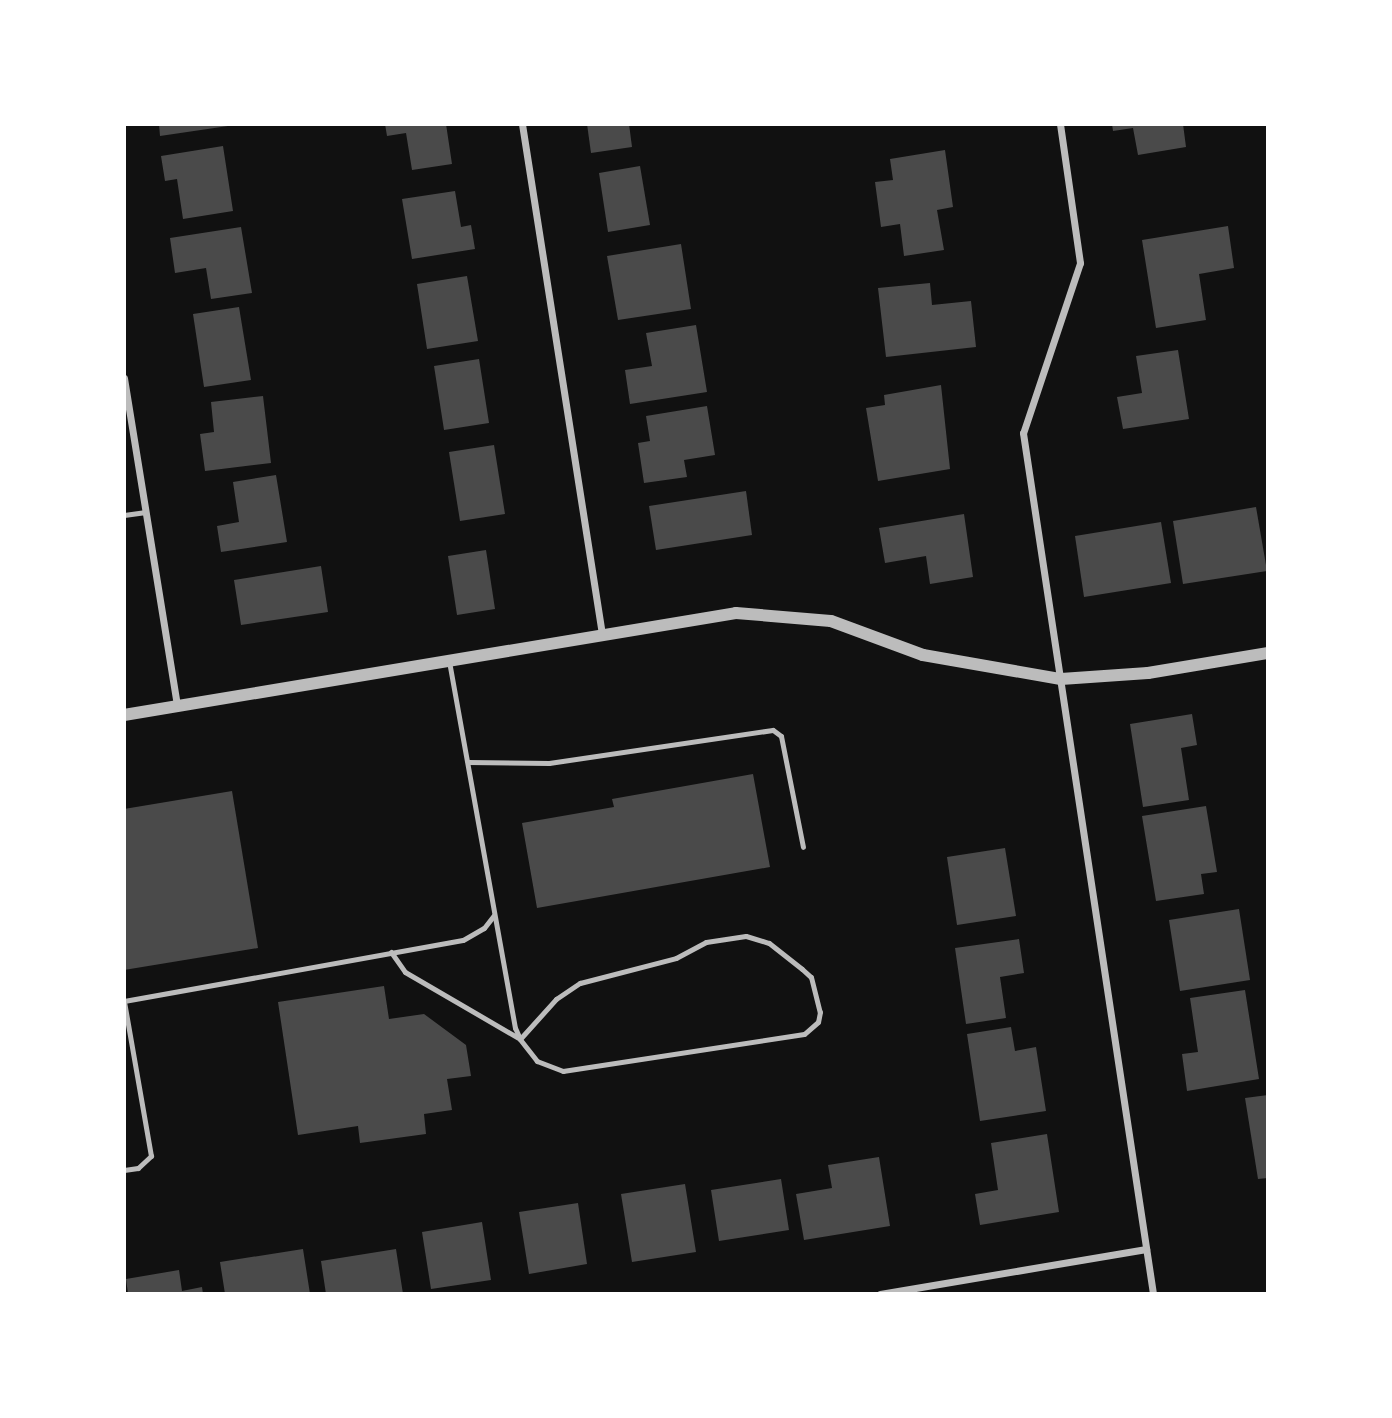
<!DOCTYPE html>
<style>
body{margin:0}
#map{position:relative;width:1392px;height:1418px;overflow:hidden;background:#111;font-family:Raleway,sans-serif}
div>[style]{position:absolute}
.building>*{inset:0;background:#4a4a4a}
.service>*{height:5px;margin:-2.5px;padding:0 2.5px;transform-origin:2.5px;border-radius:2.5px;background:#bcbcbc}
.minor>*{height:7px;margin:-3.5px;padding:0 3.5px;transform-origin:3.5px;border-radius:3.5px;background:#bcbcbc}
.tertiary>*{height:12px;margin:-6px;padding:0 6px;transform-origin:6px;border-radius:6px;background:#bcbcbc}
span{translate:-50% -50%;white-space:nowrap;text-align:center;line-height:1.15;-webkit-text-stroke:5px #fff;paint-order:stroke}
.frame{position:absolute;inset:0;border:126px solid #fff;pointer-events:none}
</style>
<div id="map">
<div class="building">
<div style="clip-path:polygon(159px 124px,228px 124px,228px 126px,160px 136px)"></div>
<div style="clip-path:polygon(385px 124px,446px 124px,452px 164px,412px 170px,406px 133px,387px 136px)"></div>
<div style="clip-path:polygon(587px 124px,629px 124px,632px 147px,591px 153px)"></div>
<div style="clip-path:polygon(1112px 124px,1183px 124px,1186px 147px,1138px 155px,1133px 128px,1113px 131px)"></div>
<div style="clip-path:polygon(223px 146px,233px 211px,183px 219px,177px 179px,165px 181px,161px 156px)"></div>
<div style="clip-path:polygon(945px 150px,953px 207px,937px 210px,944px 250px,904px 256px,900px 224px,881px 227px,875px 182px,893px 180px,890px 159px)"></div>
<div style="clip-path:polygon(640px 166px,650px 225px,608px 232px,599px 173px)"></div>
<div style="clip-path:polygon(455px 191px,461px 227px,471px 225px,475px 249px,412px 259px,402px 199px)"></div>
<div style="clip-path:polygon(1228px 226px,1234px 268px,1199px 274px,1206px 320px,1156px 328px,1142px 240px)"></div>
<div style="clip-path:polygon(241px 227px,252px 293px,211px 299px,206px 268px,175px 273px,170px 238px)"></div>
<div style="clip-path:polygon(681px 244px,691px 309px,618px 320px,607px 256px)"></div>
<div style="clip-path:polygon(467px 276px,478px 341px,427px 349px,417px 284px)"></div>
<div style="clip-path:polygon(930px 283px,932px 305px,971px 301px,976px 347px,886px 357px,878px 288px)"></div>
<div style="clip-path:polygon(239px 307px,251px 380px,204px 387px,193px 314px)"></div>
<div style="clip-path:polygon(696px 325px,707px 392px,630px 404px,625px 370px,652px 366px,646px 333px)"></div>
<div style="clip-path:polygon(1178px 350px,1189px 419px,1123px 429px,1117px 397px,1142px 393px,1136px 356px)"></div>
<div style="clip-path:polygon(479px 359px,489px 423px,444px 430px,434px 366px)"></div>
<div style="clip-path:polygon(941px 385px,950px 469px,878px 481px,866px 408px,885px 405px,884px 395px)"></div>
<div style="clip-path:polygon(263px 396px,271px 463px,205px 471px,200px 434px,214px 432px,211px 402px)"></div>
<div style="clip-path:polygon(707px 406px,715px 455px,684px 460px,687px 477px,644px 483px,638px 443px,650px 441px,646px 416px)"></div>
<div style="clip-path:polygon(494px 445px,505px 514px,460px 521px,449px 452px)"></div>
<div style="clip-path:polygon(276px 475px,287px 542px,221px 552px,217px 526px,239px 522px,233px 482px)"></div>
<div style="clip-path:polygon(746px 491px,752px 535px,656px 550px,649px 506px)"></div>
<div style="clip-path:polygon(1256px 507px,1267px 571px,1183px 584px,1173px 521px)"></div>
<div style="clip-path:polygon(964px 514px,973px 577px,930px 584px,926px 556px,885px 563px,879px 528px)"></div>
<div style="clip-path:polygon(1161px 522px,1171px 583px,1084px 597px,1075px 536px)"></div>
<div style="clip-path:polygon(486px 550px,495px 609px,457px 615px,448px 556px)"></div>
<div style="clip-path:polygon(321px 566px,328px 612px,241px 625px,234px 580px)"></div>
<div style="clip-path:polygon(1192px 714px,1197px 745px,1181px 748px,1189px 800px,1143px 807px,1130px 724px)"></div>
<div style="clip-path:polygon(753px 774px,770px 867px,537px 908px,522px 823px,614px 807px,612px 799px)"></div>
<div style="clip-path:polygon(232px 791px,258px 948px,124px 970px,124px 809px)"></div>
<div style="clip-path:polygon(1206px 806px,1217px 872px,1201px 874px,1204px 894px,1156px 901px,1142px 816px)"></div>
<div style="clip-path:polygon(1005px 848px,1016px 916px,957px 925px,947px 857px)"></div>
<div style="clip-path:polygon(1239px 909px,1250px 980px,1180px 991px,1169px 920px)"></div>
<div style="clip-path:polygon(1019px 939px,1024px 973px,1000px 977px,1006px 1018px,966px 1024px,955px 948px)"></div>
<div style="clip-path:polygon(384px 986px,389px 1019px,424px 1014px,466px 1045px,471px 1076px,447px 1079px,452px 1110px,424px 1114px,426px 1134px,360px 1143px,358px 1126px,298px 1135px,278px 1002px)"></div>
<div style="clip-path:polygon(1245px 990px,1259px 1079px,1187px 1091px,1182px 1054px,1198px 1052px,1190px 998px)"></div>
<div style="clip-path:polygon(1011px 1027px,1015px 1051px,1036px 1047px,1046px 1111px,980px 1121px,967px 1034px)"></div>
<div style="clip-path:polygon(1268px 1095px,1268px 1178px,1258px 1179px,1245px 1098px)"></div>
<div style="clip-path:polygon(1047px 1134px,1059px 1212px,980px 1225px,975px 1194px,998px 1190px,991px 1143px)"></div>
<div style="clip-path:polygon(879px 1157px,890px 1226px,804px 1240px,796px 1194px,832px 1188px,828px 1165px)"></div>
<div style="clip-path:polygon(781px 1179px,789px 1230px,719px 1241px,711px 1190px)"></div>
<div style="clip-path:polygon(685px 1184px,696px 1252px,632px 1262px,621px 1194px)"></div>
<div style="clip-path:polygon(578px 1203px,587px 1264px,529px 1274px,519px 1212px)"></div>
<div style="clip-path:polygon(482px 1222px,491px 1280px,431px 1289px,422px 1232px)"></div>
<div style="clip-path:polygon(303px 1249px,310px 1294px,225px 1294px,220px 1262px)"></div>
<div style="clip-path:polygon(396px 1249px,403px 1294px,326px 1294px,321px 1261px)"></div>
<div style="clip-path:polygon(179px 1270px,182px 1291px,202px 1287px,203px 1294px,128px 1294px,126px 1279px)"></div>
</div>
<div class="service">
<div style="left:124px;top:515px;width:22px;rotate:-8deg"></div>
<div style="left:468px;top:762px;width:81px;rotate:0.7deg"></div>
<div style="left:549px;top:763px;width:226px;rotate:-8.4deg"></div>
<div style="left:773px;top:730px;width:10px;rotate:37deg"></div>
<div style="left:781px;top:736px;width:113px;rotate:78.8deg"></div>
<div style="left:391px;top:952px;width:24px;rotate:55deg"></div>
<div style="left:405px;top:972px;width:133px;rotate:30.2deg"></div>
<div style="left:520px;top:1039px;width:54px;rotate:-48deg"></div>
<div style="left:556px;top:999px;width:29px;rotate:-34deg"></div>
<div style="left:580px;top:983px;width:99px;rotate:-14.6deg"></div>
<div style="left:676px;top:958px;width:34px;rotate:-28deg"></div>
<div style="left:706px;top:942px;width:40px;rotate:-8.5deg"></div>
<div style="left:746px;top:936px;width:24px;rotate:17deg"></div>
<div style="left:769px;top:943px;width:42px;rotate:38.2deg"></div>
<div style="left:802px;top:969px;width:12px;rotate:42deg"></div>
<div style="left:811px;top:977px;width:36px;rotate:76deg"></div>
<div style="left:820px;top:1012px;width:10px;rotate:101deg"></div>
<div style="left:818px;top:1022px;width:18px;rotate:139deg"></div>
<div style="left:804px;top:1034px;width:244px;rotate:171.3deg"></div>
<div style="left:563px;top:1071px;width:28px;rotate:-159deg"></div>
<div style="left:537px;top:1061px;width:28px;rotate:-128deg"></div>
<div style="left:520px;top:1039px;width:12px;rotate:-114deg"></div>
<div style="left:515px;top:1028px;width:373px;rotate:-100.2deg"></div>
<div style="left:124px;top:1001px;width:344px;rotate:-10.2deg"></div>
<div style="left:463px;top:940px;width:24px;rotate:-30deg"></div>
<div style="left:484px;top:928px;width:16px;rotate:-52deg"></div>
<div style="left:124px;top:1170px;width:14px;rotate:-8deg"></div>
<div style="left:138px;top:1168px;width:18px;rotate:-43deg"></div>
<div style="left:151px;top:1156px;width:157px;rotate:-99.9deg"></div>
</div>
<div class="minor">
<div style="left:522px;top:124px;width:516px;rotate:81.09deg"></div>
<div style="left:1060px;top:124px;width:140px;rotate:81.8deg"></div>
<div style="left:1080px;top:263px;width:179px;rotate:108.5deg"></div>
<div style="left:1023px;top:433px;width:871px;rotate:81.41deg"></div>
<div style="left:124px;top:378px;width:332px;rotate:80.8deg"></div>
<div style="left:880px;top:1294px;width:270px;rotate:-9.6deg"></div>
</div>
<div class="tertiary">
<div style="left:124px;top:715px;width:620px;rotate:-9.46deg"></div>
<div style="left:736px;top:613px;width:95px;rotate:4.8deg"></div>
<div style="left:831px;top:621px;width:98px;rotate:20.3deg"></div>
<div style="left:923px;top:655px;width:140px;rotate:9.9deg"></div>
<div style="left:1061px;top:679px;width:87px;rotate:-3.9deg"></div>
<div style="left:1148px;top:673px;width:122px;rotate:-9.5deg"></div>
</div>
<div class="frame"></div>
</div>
